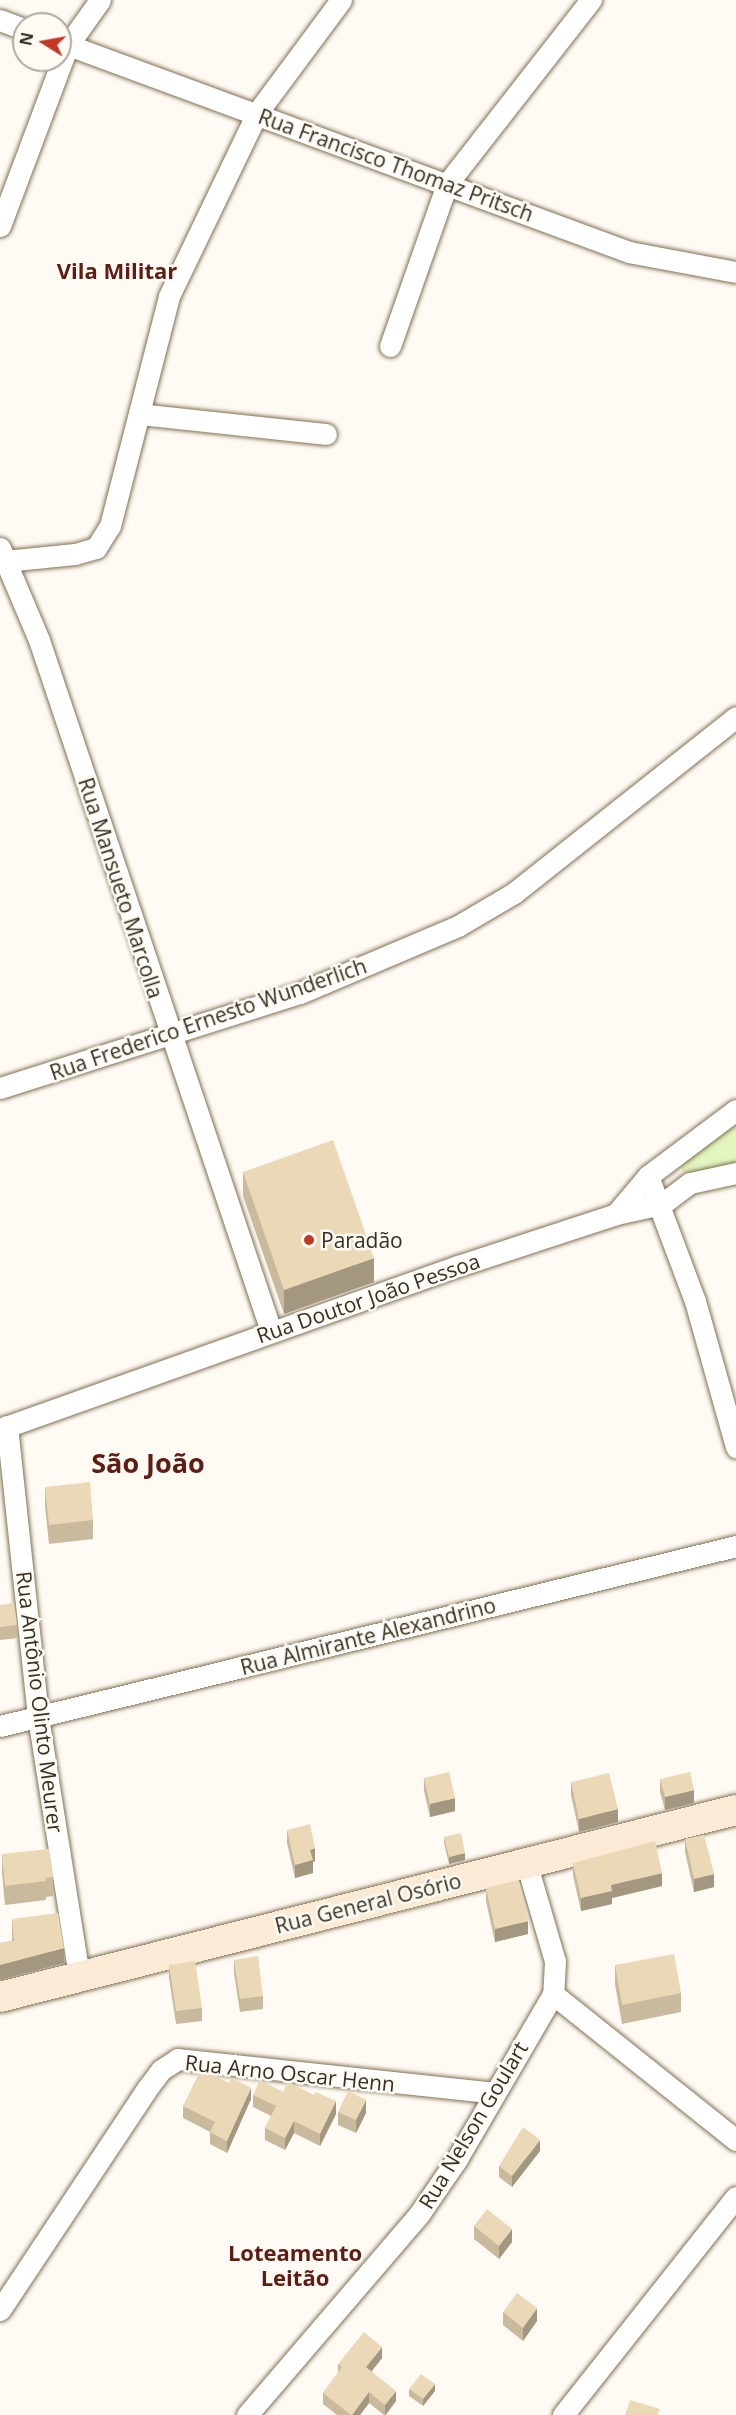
<!DOCTYPE html>
<meta charset="utf-8">
<style>
body{margin:0}
#map{position:relative;width:736px;height:2415px;overflow:hidden;background:#fffbf4;font-family:"Open Sans",sans-serif}
div>[style]{position:absolute}
.green>*{inset:0;background:#e3f6bf}
.roads{filter:drop-shadow(0 0 2px #817052) drop-shadow(0 0 2px #817052)}
.street>*{height:21px;margin:-10.5px;padding:0 10.5px;transform-origin:10.5px;border-radius:10.5px;background:#fff}
.secondary>*{height:30px;margin:-15px;padding:0 15px;transform-origin:15px;border-radius:15px;background:#fbead6}
.wall>*{inset:0;background:#c9ba9d}
.shaded-wall>*{inset:0;background:#a49780}
.building>*{inset:0;background:#ead8b7}
.dots>*{width:16px;height:16px;translate:-50% -50%;box-sizing:border-box;border:3px solid #fffbf4;border-radius:50%}
span{translate:-50% -50%;white-space:nowrap;text-align:center;line-height:1.15;-webkit-text-stroke:5px #fffbf4;paint-order:stroke}
.street-label{font-size:21px;color:#362f22}
.poi-label{font-size:21px;color:#362f22}
.left{translate:0 -50%;text-align:left}
.neighbourhood-label{font-size:22px;color:#5f1c13;font-weight:700}
.district-label{font-size:27px;color:#5f1c13;font-weight:700}
.north{position:absolute;left:12px;top:12px;width:60px;height:60px;box-sizing:border-box;background:#fffbf4;border:2px solid #afa9a0;border-radius:50%;rotate:281deg;font-size:16px;font-weight:700;line-height:24px;text-align:center;color:#362f22}
.north::after{content:'';display:block;margin:auto;width:21px;height:27px;background:#c33726;clip-path:polygon(50% 0,100% 100%,50% 72%,0 100%)}
</style>
<div id="map">
<div class="green">
<div style="clip-path:polygon(736px 1111px,736px 1172px,690px 1182px,674px 1158px)"></div>
</div>
<div class="roads">
<div class="street">
<div style="left:0;top:20px;width:26px;rotate:21deg"></div>
<div style="left:60px;top:42px;width:607px;rotate:20.26deg"></div>
<div style="left:629px;top:252px;width:109px;rotate:10.6deg"></div>
<div style="left:0;top:226px;width:193px;rotate:-69.4deg"></div>
<div style="left:68px;top:45px;width:55px;rotate:-54.6deg"></div>
<div style="left:390px;top:346px;width:172px;rotate:-70.6deg"></div>
<div style="left:447px;top:184px;width:234px;rotate:-52deg"></div>
<div style="left:139px;top:414px;width:188px;rotate:6.1deg"></div>
<div style="left:0;top:548px;width:100px;rotate:67deg"></div>
<div style="left:39px;top:640px;width:729px;rotate:71.44deg"></div>
<div style="left:5px;top:561px;width:70px;rotate:-5.7deg"></div>
<div style="left:75px;top:554px;width:22px;rotate:-16deg"></div>
<div style="left:96px;top:548px;width:26px;rotate:-58deg"></div>
<div style="left:110px;top:526px;width:237px;rotate:-75.6deg"></div>
<div style="left:169px;top:296px;width:203px;rotate:-64.3deg"></div>
<div style="left:257px;top:113px;width:141px;rotate:-53.4deg"></div>
<div style="left:0;top:1088px;width:315px;rotate:-17.6deg"></div>
<div style="left:300px;top:993px;width:172px;rotate:-23deg"></div>
<div style="left:458px;top:926px;width:65px;rotate:-30.5deg"></div>
<div style="left:514px;top:893px;width:283px;rotate:-38.4deg"></div>
<div style="left:648px;top:1176px;width:134px;rotate:69.4deg"></div>
<div style="left:695px;top:1301px;width:152px;rotate:74.3deg"></div>
<div style="left:616px;top:1214px;width:50px;rotate:-49.9deg"></div>
<div style="left:648px;top:1176px;width:110px;rotate:-36.9deg"></div>
<div style="left:7px;top:1426px;width:293px;rotate:83.9deg"></div>
<div style="left:38px;top:1717px;width:263px;rotate:81deg"></div>
<div style="left:0;top:1429px;width:486px;rotate:-19.6deg"></div>
<div style="left:458px;top:1266px;width:166px;rotate:-18.2deg"></div>
<div style="left:616px;top:1214px;width:47px;rotate:-12.3deg"></div>
<div style="left:662px;top:1204px;width:35px;rotate:-37deg"></div>
<div style="left:690px;top:1183px;width:47px;rotate:-12.3deg"></div>
<div style="left:0;top:1726px;width:758px;rotate:-13.74deg"></div>
<div style="left:526px;top:1862px;width:103px;rotate:73.7deg"></div>
<div style="left:555px;top:1961px;width:33px;rotate:93deg"></div>
<div style="left:553px;top:1994px;width:234px;rotate:38.6deg"></div>
<div style="left:0;top:2310px;width:264px;rotate:-56.4deg"></div>
<div style="left:146px;top:2090px;width:25px;rotate:-53deg"></div>
<div style="left:161px;top:2070px;width:20px;rotate:-33deg"></div>
<div style="left:178px;top:2059px;width:318px;rotate:6.1deg"></div>
<div style="left:247px;top:2415px;width:266px;rotate:-49.4deg"></div>
<div style="left:420px;top:2213px;width:65px;rotate:-55.6deg"></div>
<div style="left:457px;top:2159px;width:191px;rotate:-59.8deg"></div>
<div style="left:563px;top:2415px;width:278px;rotate:-51.6deg"></div>
</div>
<div class="secondary">
<div style="left:0;top:1997px;width:759px;rotate:-14.26deg"></div>
</div>
</div>
<div class="wall">
<div style="clip-path:polygon(243px 1172px,374px 1282px,284px 1314px,243px 1196px)"></div>
<div style="clip-path:polygon(45px 1487px,93px 1520px,93px 1539px,49px 1544px,45px 1506px)"></div>
<div style="clip-path:polygon(0 1605px,17px 1625px,17px 1638px,0 1640px)"></div>
<div style="clip-path:polygon(424px 1778px,455px 1811px,430px 1817px,424px 1791px)"></div>
<div style="clip-path:polygon(660px 1779px,694px 1803px,665px 1810px,660px 1792px)"></div>
<div style="clip-path:polygon(571px 1782px,618px 1822px,579px 1832px,571px 1795px)"></div>
<div style="clip-path:polygon(287px 1830px,315px 1861px,313px 1862px,313px 1873px,295px 1878px,287px 1843px)"></div>
<div style="clip-path:polygon(444px 1837px,465px 1860px,449px 1864px,444px 1843px)"></div>
<div style="clip-path:polygon(685px 1839px,714px 1887px,694px 1892px,685px 1852px)"></div>
<div style="clip-path:polygon(2px 1854px,53px 1877px,53px 1896px,46px 1897px,46px 1900px,5px 1905px,2px 1873px)"></div>
<div style="clip-path:polygon(573px 1863px,662px 1886px,612px 1898px,612px 1904px,581px 1911px,573px 1876px)"></div>
<div style="clip-path:polygon(486px 1888px,528px 1934px,495px 1942px,486px 1901px)"></div>
<div style="clip-path:polygon(12px 1919px,64px 1963px,0 1980px,0 1943px,12px 1941px)"></div>
<div style="clip-path:polygon(234px 1960px,263px 1996px,263px 2009px,240px 2012px,234px 1973px)"></div>
<div style="clip-path:polygon(169px 1965px,202px 2008px,202px 2021px,176px 2024px,169px 1978px)"></div>
<div style="clip-path:polygon(615px 1965px,681px 1993px,681px 2012px,622px 2024px,615px 1984px)"></div>
<div style="clip-path:polygon(229px 2083px,251px 2099px,227px 2153px,210px 2144px,210px 2132px,183px 2118px,183px 2106px)"></div>
<div style="clip-path:polygon(283px 2092px,336px 2114px,320px 2146px,294px 2133px,285px 2150px,265px 2140px,265px 2128px,271px 2116px,253px 2107px,253px 2095px)"></div>
<div style="clip-path:polygon(338px 2112px,366px 2113px,356px 2133px,338px 2125px)"></div>
<div style="clip-path:polygon(540px 2151px,512px 2187px,499px 2177px,499px 2166px)"></div>
<div style="clip-path:polygon(474px 2226px,512px 2242px,499px 2259px,474px 2239px)"></div>
<div style="clip-path:polygon(503px 2312px,537px 2321px,523px 2341px,503px 2325px)"></div>
<div style="clip-path:polygon(382px 2358px,372px 2371px,396px 2401px,386px 2415px,384px 2415px,369px 2403px,360px 2415px,337px 2415px,323px 2404px,323px 2393px,338px 2373px,338px 2364px)"></div>
<div style="clip-path:polygon(409px 2389px,435px 2391px,423px 2406px,409px 2396px)"></div>
</div>
<div class="shaded-wall">
<div style="clip-path:polygon(374px 1258px,374px 1282px,284px 1314px,284px 1290px)"></div>
<div style="clip-path:polygon(694px 1790px,694px 1803px,665px 1810px,665px 1797px)"></div>
<div style="clip-path:polygon(455px 1798px,455px 1811px,430px 1817px,430px 1804px)"></div>
<div style="clip-path:polygon(618px 1809px,618px 1822px,579px 1832px,579px 1819px)"></div>
<div style="clip-path:polygon(315px 1848px,315px 1861px,313px 1862px,313px 1873px,295px 1878px,295px 1865px,310px 1850px)"></div>
<div style="clip-path:polygon(465px 1853px,465px 1860px,449px 1864px,449px 1857px)"></div>
<div style="clip-path:polygon(662px 1873px,662px 1886px,612px 1898px,612px 1904px,581px 1911px,581px 1898px,611px 1885px)"></div>
<div style="clip-path:polygon(714px 1874px,714px 1887px,694px 1892px,694px 1879px)"></div>
<div style="clip-path:polygon(528px 1921px,528px 1934px,495px 1942px,495px 1929px)"></div>
<div style="clip-path:polygon(64px 1948px,64px 1963px,0 1980px,0 1965px)"></div>
<div style="clip-path:polygon(251px 2088px,251px 2099px,227px 2153px,227px 2141px)"></div>
<div style="clip-path:polygon(366px 2100px,366px 2113px,356px 2133px,356px 2120px)"></div>
<div style="clip-path:polygon(336px 2101px,336px 2114px,320px 2146px,320px 2134px)"></div>
<div style="clip-path:polygon(294px 2121px,294px 2133px,285px 2150px,285px 2138px)"></div>
<div style="clip-path:polygon(540px 2140px,540px 2151px,512px 2187px,512px 2176px)"></div>
<div style="clip-path:polygon(512px 2229px,512px 2242px,499px 2259px,499px 2246px)"></div>
<div style="clip-path:polygon(537px 2308px,537px 2321px,523px 2341px,523px 2328px)"></div>
<div style="clip-path:polygon(382px 2347px,382px 2358px,366px 2378px,366px 2367px)"></div>
<div style="clip-path:polygon(435px 2384px,435px 2391px,423px 2406px,423px 2399px)"></div>
<div style="clip-path:polygon(396px 2391px,396px 2401px,385px 2415px,385px 2405px)"></div>
<div style="clip-path:polygon(369px 2392px,369px 2403px,360px 2415px,352px 2415px)"></div>
</div>
<div class="building">
<div style="clip-path:polygon(333px 1140px,374px 1258px,284px 1290px,243px 1172px)"></div>
<div style="clip-path:polygon(90px 1482px,93px 1520px,49px 1525px,45px 1487px)"></div>
<div style="clip-path:polygon(14px 1603px,17px 1625px,0 1627px,0 1605px)"></div>
<div style="clip-path:polygon(449px 1772px,455px 1798px,430px 1804px,424px 1778px)"></div>
<div style="clip-path:polygon(690px 1772px,694px 1790px,665px 1797px,660px 1779px)"></div>
<div style="clip-path:polygon(609px 1773px,618px 1809px,579px 1819px,571px 1782px)"></div>
<div style="clip-path:polygon(310px 1824px,315px 1848px,310px 1850px,313px 1860px,295px 1865px,287px 1830px)"></div>
<div style="clip-path:polygon(461px 1833px,465px 1853px,449px 1857px,444px 1837px)"></div>
<div style="clip-path:polygon(704px 1835px,714px 1874px,694px 1879px,685px 1839px)"></div>
<div style="clip-path:polygon(655px 1841px,662px 1873px,611px 1885px,612px 1891px,581px 1898px,573px 1863px)"></div>
<div style="clip-path:polygon(49px 1849px,53px 1877px,46px 1878px,46px 1881px,5px 1886px,2px 1854px)"></div>
<div style="clip-path:polygon(519px 1880px,528px 1921px,495px 1929px,486px 1888px)"></div>
<div style="clip-path:polygon(58px 1913px,64px 1948px,0 1965px,0 1943px,14px 1941px,12px 1919px)"></div>
<div style="clip-path:polygon(674px 1954px,681px 1993px,622px 2005px,615px 1965px)"></div>
<div style="clip-path:polygon(258px 1956px,263px 1996px,240px 1999px,234px 1960px)"></div>
<div style="clip-path:polygon(195px 1961px,202px 2008px,176px 2011px,169px 1965px)"></div>
<div style="clip-path:polygon(201px 2069px,229px 2083px,232px 2078px,251px 2088px,227px 2141px,210px 2132px,215px 2122px,183px 2106px)"></div>
<div style="clip-path:polygon(260px 2080px,283px 2092px,288px 2082px,314px 2095px,316px 2092px,336px 2101px,320px 2134px,294px 2121px,285px 2138px,265px 2128px,276px 2106px,253px 2095px)"></div>
<div style="clip-path:polygon(348px 2091px,366px 2100px,356px 2120px,338px 2112px)"></div>
<div style="clip-path:polygon(523px 2127px,540px 2140px,512px 2176px,499px 2166px)"></div>
<div style="clip-path:polygon(487px 2209px,512px 2229px,499px 2246px,474px 2226px)"></div>
<div style="clip-path:polygon(517px 2293px,537px 2308px,523px 2328px,503px 2312px)"></div>
<div style="clip-path:polygon(364px 2332px,382px 2347px,366px 2367px,396px 2391px,385px 2405px,369px 2392px,352px 2415px,351px 2415px,323px 2393px,342px 2367px,338px 2364px)"></div>
<div style="clip-path:polygon(421px 2374px,435px 2384px,423px 2399px,409px 2389px)"></div>
<div style="clip-path:polygon(630px 2400px,660px 2409px,658px 2415px,625px 2415px)"></div>
</div>
<div class="dots">
<div style="left:309px;top:1240px;background:#c33726"></div>
</div>
<div class="street-label">
<span style="left:396px;top:165px;rotate:20deg">Rua Francisco Thomaz Pritsch</span>
<span style="left:121px;top:888px;rotate:72deg">Rua Mansueto Marcolla</span>
<span style="left:208px;top:1019px;rotate:-19deg">Rua Frederico Ernesto Wunderlich</span>
<span style="left:368px;top:1298px;rotate:-19deg">Rua Doutor João Pessoa</span>
<span style="left:368px;top:1636px;rotate:-14deg">Rua Almirante Alexandrino</span>
<span style="left:40px;top:1702px;rotate:83deg">Rua Antônio Olinto Meurer</span>
<span style="left:368px;top:1903px;rotate:-14deg">Rua General Osório</span>
<span style="left:290px;top:2073px;rotate:6deg">Rua Arno Oscar Henn</span>
<span style="left:473px;top:2125px;rotate:-59deg">Rua Nelson Goulart</span>
</div>
<div class="poi-label">
<span class="left" style="left:321px;top:1240px">Paradão</span>
</div>
<div class="neighbourhood-label">
<span style="left:117px;top:271px">Vila Militar</span>
<span style="left:295px;top:2265px">Loteamento<br>Leitão</span>
</div>
<div class="district-label">
<span style="left:148px;top:1463px">São João</span>
</div>
<div class="north">N</div>
</div>
